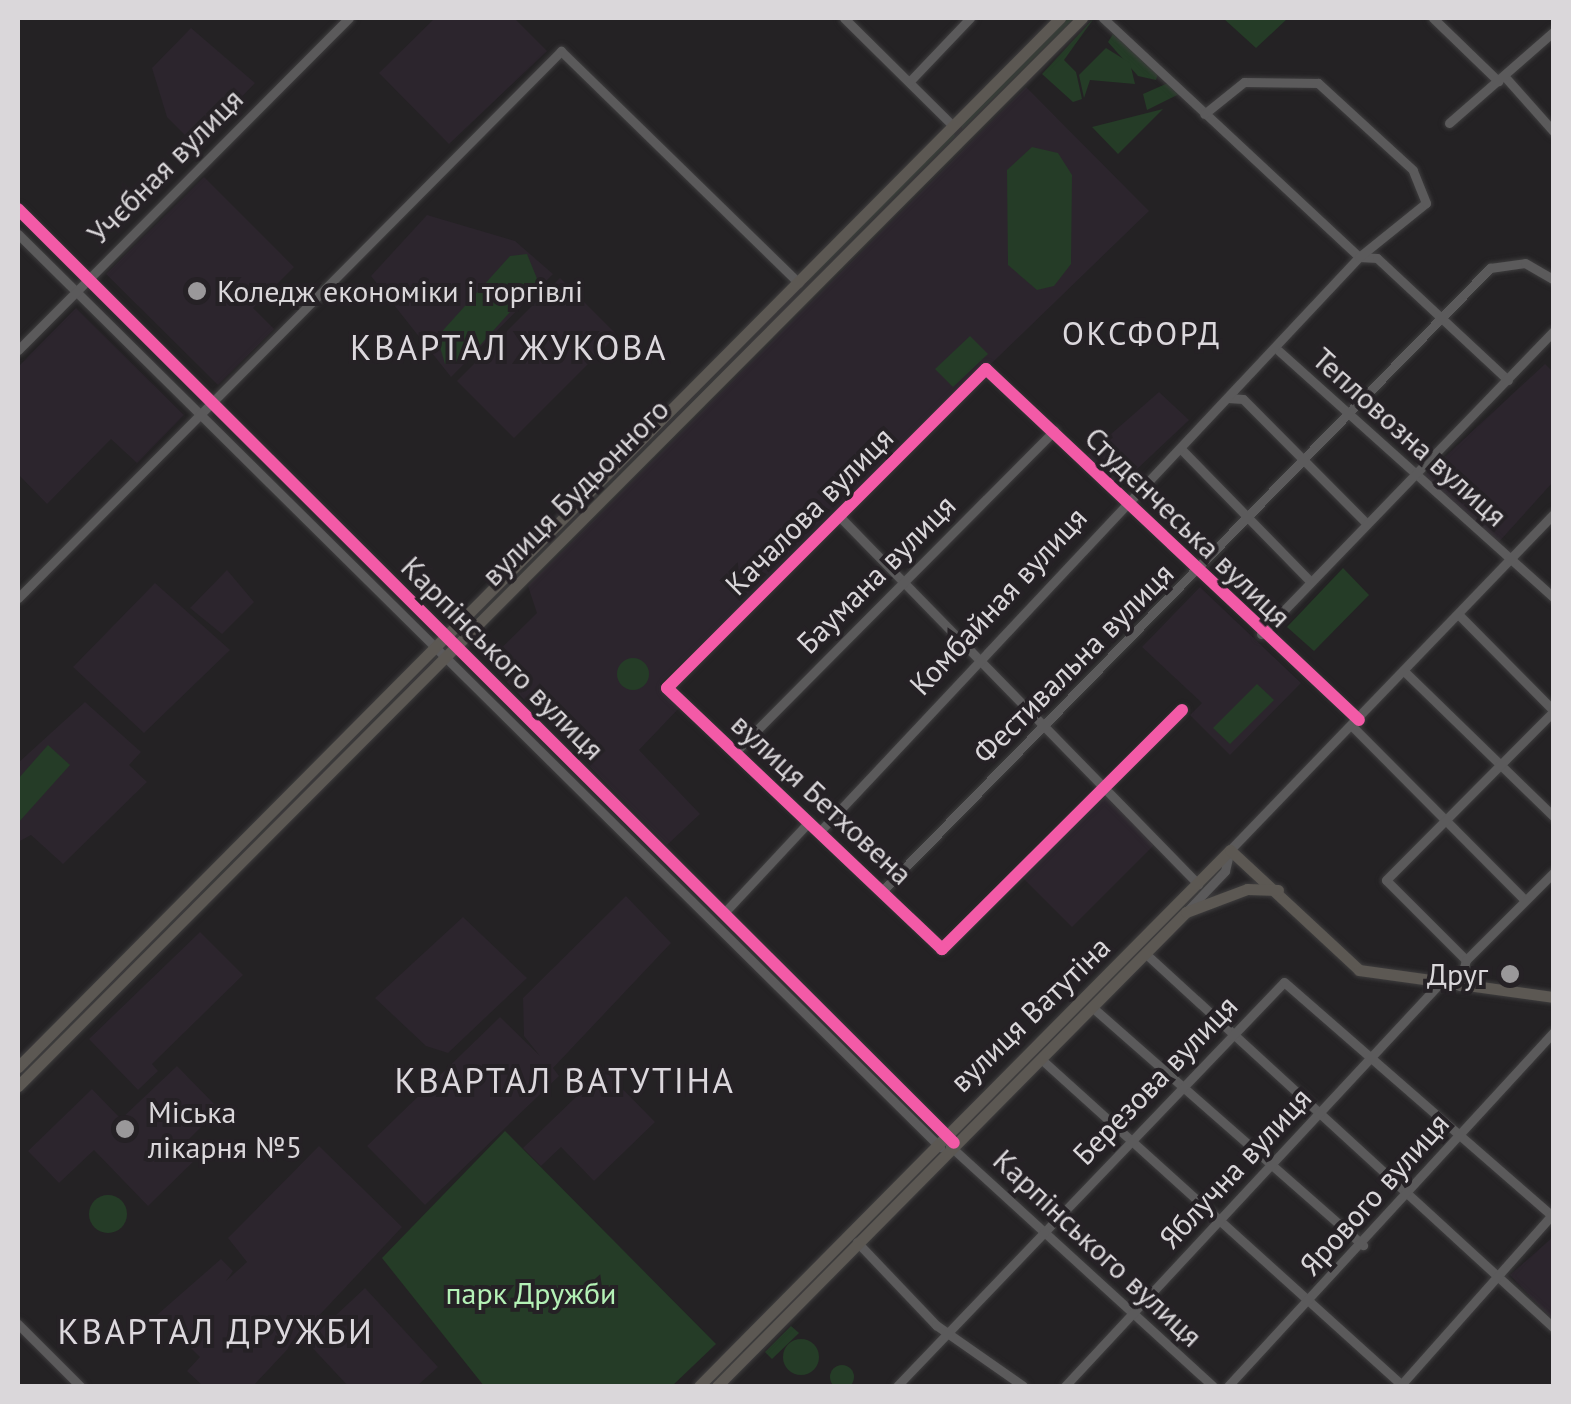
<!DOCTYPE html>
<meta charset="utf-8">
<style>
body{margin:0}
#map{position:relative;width:1571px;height:1404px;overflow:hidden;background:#242224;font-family:"PT Sans",sans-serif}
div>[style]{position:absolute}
.built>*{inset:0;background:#2c252d}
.green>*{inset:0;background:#253c27}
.round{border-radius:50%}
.roads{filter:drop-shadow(0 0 2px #3e3d3e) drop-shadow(0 0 2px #3e3d3e)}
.minor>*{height:9px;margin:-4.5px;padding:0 4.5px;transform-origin:4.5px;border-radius:4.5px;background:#5b5a5b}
.major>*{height:11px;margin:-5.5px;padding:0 5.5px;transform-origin:5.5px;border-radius:5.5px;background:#5c5853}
.cycleway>*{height:12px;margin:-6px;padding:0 6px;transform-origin:6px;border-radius:6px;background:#f35aa7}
.dots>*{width:28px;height:28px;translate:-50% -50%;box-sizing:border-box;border:5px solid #252125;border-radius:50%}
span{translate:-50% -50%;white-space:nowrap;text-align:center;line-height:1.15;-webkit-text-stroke:8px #252125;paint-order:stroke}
.street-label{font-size:30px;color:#dad7da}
.poi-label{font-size:30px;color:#dad7da}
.left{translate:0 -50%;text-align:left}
.right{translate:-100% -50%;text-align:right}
.park-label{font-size:30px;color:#b4f1b6}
.neighbourhood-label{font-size:32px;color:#dcd8dd;letter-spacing:2.5px}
.quarter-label{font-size:35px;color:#dcd8dd;letter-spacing:2.5px}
.frame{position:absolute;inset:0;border:20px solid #dad7da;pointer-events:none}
</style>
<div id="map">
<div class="built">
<div style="clip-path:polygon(435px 18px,514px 18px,547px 51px,449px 144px,379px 73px)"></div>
<div style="clip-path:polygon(191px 28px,255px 83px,195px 145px,167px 117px,152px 68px)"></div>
<div style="clip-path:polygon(1026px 87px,1149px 211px,660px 684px,681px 706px,639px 750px,700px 814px,667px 845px,487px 662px,537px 613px,528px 586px)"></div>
<div style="clip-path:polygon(204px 177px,294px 267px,253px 308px,274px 329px,218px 385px,106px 274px)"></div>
<div style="clip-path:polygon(427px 215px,515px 241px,553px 274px,451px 377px,371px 276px)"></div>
<div style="clip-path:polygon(560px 278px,617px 335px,514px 438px,457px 381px)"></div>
<div style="clip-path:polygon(76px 308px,184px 415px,137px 463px,111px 439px,47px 504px,18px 474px,18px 367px)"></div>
<div style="clip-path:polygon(1545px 364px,1553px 372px,1553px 482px,1497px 544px,1423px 477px)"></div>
<div style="clip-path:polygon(1159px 392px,1189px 420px,1118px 487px,1086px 456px)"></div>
<div style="clip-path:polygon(227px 570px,254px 602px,222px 634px,190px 608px)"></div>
<div style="clip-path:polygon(155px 583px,230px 650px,144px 733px,73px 667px)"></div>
<div style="clip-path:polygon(1200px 587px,1301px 683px,1230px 755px,1190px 715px,1202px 703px,1142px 647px)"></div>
<div style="clip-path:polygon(85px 702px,141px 752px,129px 765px,147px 782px,63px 864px,31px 835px,18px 842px,18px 763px)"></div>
<div style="clip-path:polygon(1106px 791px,1155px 844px,1072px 927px,1022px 877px)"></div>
<div style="clip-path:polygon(626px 896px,671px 943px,553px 1068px,559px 1076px,425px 1205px,367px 1146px,500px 1017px,540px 1056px,524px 1036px,523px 998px)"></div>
<div style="clip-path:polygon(463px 917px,527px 978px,448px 1053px,426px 1046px,375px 998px)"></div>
<div style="clip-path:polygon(200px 932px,243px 975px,152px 1064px,158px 1071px,138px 1090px,89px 1039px)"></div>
<div style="clip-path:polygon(177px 1066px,219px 1109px,189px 1139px,202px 1153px,148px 1206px,94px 1150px,59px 1183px,28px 1151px,92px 1089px,121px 1119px)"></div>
<div style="clip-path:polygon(604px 1070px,655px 1122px,594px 1181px,561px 1147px,541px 1166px,523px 1148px)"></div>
<div style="clip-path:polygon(319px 1146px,402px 1227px,253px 1386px,203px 1386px,187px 1371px,200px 1357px,157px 1315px,221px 1259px,233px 1271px,226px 1281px,247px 1262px,228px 1238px)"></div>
<div style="clip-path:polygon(1553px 1237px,1553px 1320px,1510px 1275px)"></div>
<div style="clip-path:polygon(365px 1288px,438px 1367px,417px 1386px,348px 1386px,307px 1342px)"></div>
</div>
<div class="green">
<div style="clip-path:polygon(1066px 18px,1074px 18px,962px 129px,961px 123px)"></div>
<div style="clip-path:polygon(1094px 18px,1064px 60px,1076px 72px,1082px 99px,1073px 102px,1042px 74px)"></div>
<div style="clip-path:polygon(1223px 18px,1288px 18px,1256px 48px)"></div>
<div style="clip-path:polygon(1113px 34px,1158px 74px,1156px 80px,1138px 76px,1108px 42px)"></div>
<div style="clip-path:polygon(1106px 48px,1130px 63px,1135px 84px,1090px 80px,1084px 98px,1079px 75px)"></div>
<div style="clip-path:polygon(1168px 83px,1179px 94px,1147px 110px,1143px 94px)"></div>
<div style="clip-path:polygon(1163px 109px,1118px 154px,1092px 127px)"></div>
<div style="clip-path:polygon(953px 132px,955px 136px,809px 281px,807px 279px)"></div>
<div style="clip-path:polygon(1032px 147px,1058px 153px,1072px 175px,1071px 264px,1054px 286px,1037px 290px,1008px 265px,1007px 170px)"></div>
<div style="clip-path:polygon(527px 254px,538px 281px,465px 362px,445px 364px,437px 337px,510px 256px)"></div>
<div style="clip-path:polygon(970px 336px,988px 354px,953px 387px,935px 369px)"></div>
<div style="clip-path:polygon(1343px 568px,1369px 595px,1314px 651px,1287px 627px)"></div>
<div class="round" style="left:617px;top:658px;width:32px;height:32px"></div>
<div style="clip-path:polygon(1257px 684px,1274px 700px,1230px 744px,1213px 728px)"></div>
<div style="clip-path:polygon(48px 745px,70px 765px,18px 823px,18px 779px)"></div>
<div style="clip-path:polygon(505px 1131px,716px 1344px,672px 1386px,484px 1386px,382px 1258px)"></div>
<div class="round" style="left:89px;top:1195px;width:38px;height:38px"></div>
<div style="clip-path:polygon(791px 1326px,799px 1333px,772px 1359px,765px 1352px)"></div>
<div class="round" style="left:783px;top:1339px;width:36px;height:36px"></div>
<div class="round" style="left:830px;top:1365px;width:24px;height:24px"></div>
</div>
<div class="roads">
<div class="minor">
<div style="left:844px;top:18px;width:153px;rotate:44.7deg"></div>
<div style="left:1103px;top:18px;width:350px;rotate:43deg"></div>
<div style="left:1359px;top:257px;width:18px;rotate:3deg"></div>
<div style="left:1377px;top:258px;width:179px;rotate:43deg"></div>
<div style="left:1433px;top:18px;width:91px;rotate:44.1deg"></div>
<div style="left:1506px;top:78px;width:72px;rotate:48.4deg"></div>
<div style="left:910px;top:81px;width:87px;rotate:-46.4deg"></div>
<div style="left:1449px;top:123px;width:140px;rotate:-41.2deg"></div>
<div style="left:18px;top:209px;width:1315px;rotate:44.91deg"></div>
<div style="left:18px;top:234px;width:1298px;rotate:44.72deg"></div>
<div style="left:18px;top:350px;width:469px;rotate:-45.1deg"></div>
<div style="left:1279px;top:351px;width:370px;rotate:41.9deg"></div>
<div style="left:1228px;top:398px;width:15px;rotate:4deg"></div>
<div style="left:1243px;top:399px;width:175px;rotate:45.2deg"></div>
<div style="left:1182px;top:450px;width:183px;rotate:45.7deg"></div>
<div style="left:840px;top:517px;width:513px;rotate:45.71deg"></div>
<div style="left:18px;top:598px;width:771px;rotate:-45.21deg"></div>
<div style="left:561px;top:51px;width:332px;rotate:44.3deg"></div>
<div style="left:1460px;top:616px;width:134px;rotate:45.3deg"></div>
<div style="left:1261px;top:634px;width:421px;rotate:-46deg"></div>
<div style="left:1405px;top:672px;width:208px;rotate:44.2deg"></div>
<div style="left:1182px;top:710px;width:339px;rotate:135.1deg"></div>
<div style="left:942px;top:949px;width:379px;rotate:-136.5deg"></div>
<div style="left:667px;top:688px;width:451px;rotate:-45deg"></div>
<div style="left:986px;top:369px;width:512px;rotate:43.26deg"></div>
<div style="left:1352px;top:726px;width:245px;rotate:45.2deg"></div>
<div style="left:735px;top:752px;width:453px;rotate:-45.2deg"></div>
<div style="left:823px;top:828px;width:783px;rotate:-46.81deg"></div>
<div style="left:1359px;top:257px;width:86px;rotate:-38.9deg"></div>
<div style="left:1426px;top:203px;width:35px;rotate:-112deg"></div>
<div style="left:1413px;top:170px;width:129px;rotate:-137.5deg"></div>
<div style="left:1318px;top:83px;width:74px;rotate:-179.2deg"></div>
<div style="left:1244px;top:82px;width:51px;rotate:141.3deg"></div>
<div style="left:884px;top:889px;width:868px;rotate:-45.7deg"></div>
<div style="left:1490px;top:268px;width:35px;rotate:-8deg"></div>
<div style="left:1525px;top:263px;width:34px;rotate:30deg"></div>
<div style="left:1188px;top:910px;width:54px;rotate:-46.5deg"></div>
<div style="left:1225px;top:871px;width:22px;rotate:-77deg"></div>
<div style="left:1230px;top:850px;width:467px;rotate:-46.1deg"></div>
<div style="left:724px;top:913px;width:125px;rotate:-47deg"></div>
<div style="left:1146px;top:954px;width:553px;rotate:42.51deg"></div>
<div style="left:1466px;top:960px;width:113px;rotate:-135deg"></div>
<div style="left:1386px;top:880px;width:238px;rotate:-45.2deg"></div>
<div style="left:1459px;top:986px;width:27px;rotate:-75deg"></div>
<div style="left:1466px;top:960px;width:124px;rotate:-45deg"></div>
<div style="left:1092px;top:1007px;width:361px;rotate:41.3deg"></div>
<div style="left:1041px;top:1059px;width:488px;rotate:42.1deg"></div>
<div style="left:950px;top:1146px;width:356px;rotate:42.4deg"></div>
<div style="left:857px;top:1242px;width:115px;rotate:46.4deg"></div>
<div style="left:936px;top:1325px;width:106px;rotate:35deg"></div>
<div style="left:18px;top:1324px;width:88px;rotate:45deg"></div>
<div style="left:897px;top:1386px;width:559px;rotate:-46.23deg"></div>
<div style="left:1284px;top:982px;width:354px;rotate:41.1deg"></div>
<div style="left:1065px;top:1386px;width:550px;rotate:-47.06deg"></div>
<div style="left:1228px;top:1386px;width:481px;rotate:-47.4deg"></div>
<div style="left:1400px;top:1386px;width:229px;rotate:-48.4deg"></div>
</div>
<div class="major">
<div style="left:18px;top:1067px;width:1479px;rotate:-45.19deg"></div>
<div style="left:18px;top:1086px;width:1508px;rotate:-45.11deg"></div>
<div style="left:699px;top:1386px;width:754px;rotate:-45.27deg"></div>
<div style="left:1230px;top:850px;width:176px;rotate:42.9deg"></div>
<div style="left:1359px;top:970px;width:197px;rotate:7.9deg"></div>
<div style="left:717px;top:1386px;width:667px;rotate:-45.3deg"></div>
<div style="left:1186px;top:912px;width:65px;rotate:-20.7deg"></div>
<div style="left:1247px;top:889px;width:31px;rotate:2deg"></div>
</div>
</div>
<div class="cycleway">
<div style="left:18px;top:209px;width:1322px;rotate:44.94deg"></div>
<div style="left:1182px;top:710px;width:339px;rotate:135.1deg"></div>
<div style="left:942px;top:949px;width:379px;rotate:-136.5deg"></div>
<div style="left:667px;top:688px;width:451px;rotate:-45deg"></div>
<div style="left:986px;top:369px;width:512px;rotate:43.26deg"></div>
</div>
<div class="dots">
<div style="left:197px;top:291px;background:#9a989a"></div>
<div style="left:1510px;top:974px;background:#9a989a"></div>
<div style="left:125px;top:1129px;background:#9a989a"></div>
</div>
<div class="street-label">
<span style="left:165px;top:166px;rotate:-45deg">Учєбная вулиця</span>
<span style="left:1410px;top:437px;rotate:42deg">Тепловозна вулиця</span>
<span style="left:575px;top:492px;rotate:-45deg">вулиця Будьонного</span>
<span style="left:809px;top:511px;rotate:-45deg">Качалова вулиця</span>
<span style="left:1188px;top:527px;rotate:44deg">Студєнчеська вулиця</span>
<span style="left:876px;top:574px;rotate:-45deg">Баумана вулиця</span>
<span style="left:998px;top:601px;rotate:-47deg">Комбайная вулиця</span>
<span style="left:503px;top:658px;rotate:45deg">Карпінського вулиця</span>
<span style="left:1073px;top:663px;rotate:-45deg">Фестивальна вулиця</span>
<span style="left:822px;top:799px;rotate:43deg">вулиця Бетховена</span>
<span style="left:1030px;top:1014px;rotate:-44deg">вулиця Ватутіна</span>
<span style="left:1155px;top:1080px;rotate:-46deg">Березова вулиця</span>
<span style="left:1235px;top:1168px;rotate:-47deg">Яблучна вулиця</span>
<span style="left:1374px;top:1194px;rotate:-48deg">Ярового вулиця</span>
<span style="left:1098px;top:1248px;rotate:43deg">Карпінського вулиця</span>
</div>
<div class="poi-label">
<span class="left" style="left:217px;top:291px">Коледж економіки і торгівлі</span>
<span class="right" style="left:1488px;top:974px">Друг</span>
<span class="left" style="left:148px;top:1129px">Міська<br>лікарня №5</span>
</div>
<div class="park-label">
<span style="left:531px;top:1293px">парк Дружби</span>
</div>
<div class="neighbourhood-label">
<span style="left:1142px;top:333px">ОКСФОРД</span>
</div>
<div class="quarter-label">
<span style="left:509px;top:347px">КВАРТАЛ ЖУКОВА</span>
<span style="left:565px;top:1080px">КВАРТАЛ ВАТУТІНА</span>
<span style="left:216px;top:1331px">КВАРТАЛ ДРУЖБИ</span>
</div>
<div class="frame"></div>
</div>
